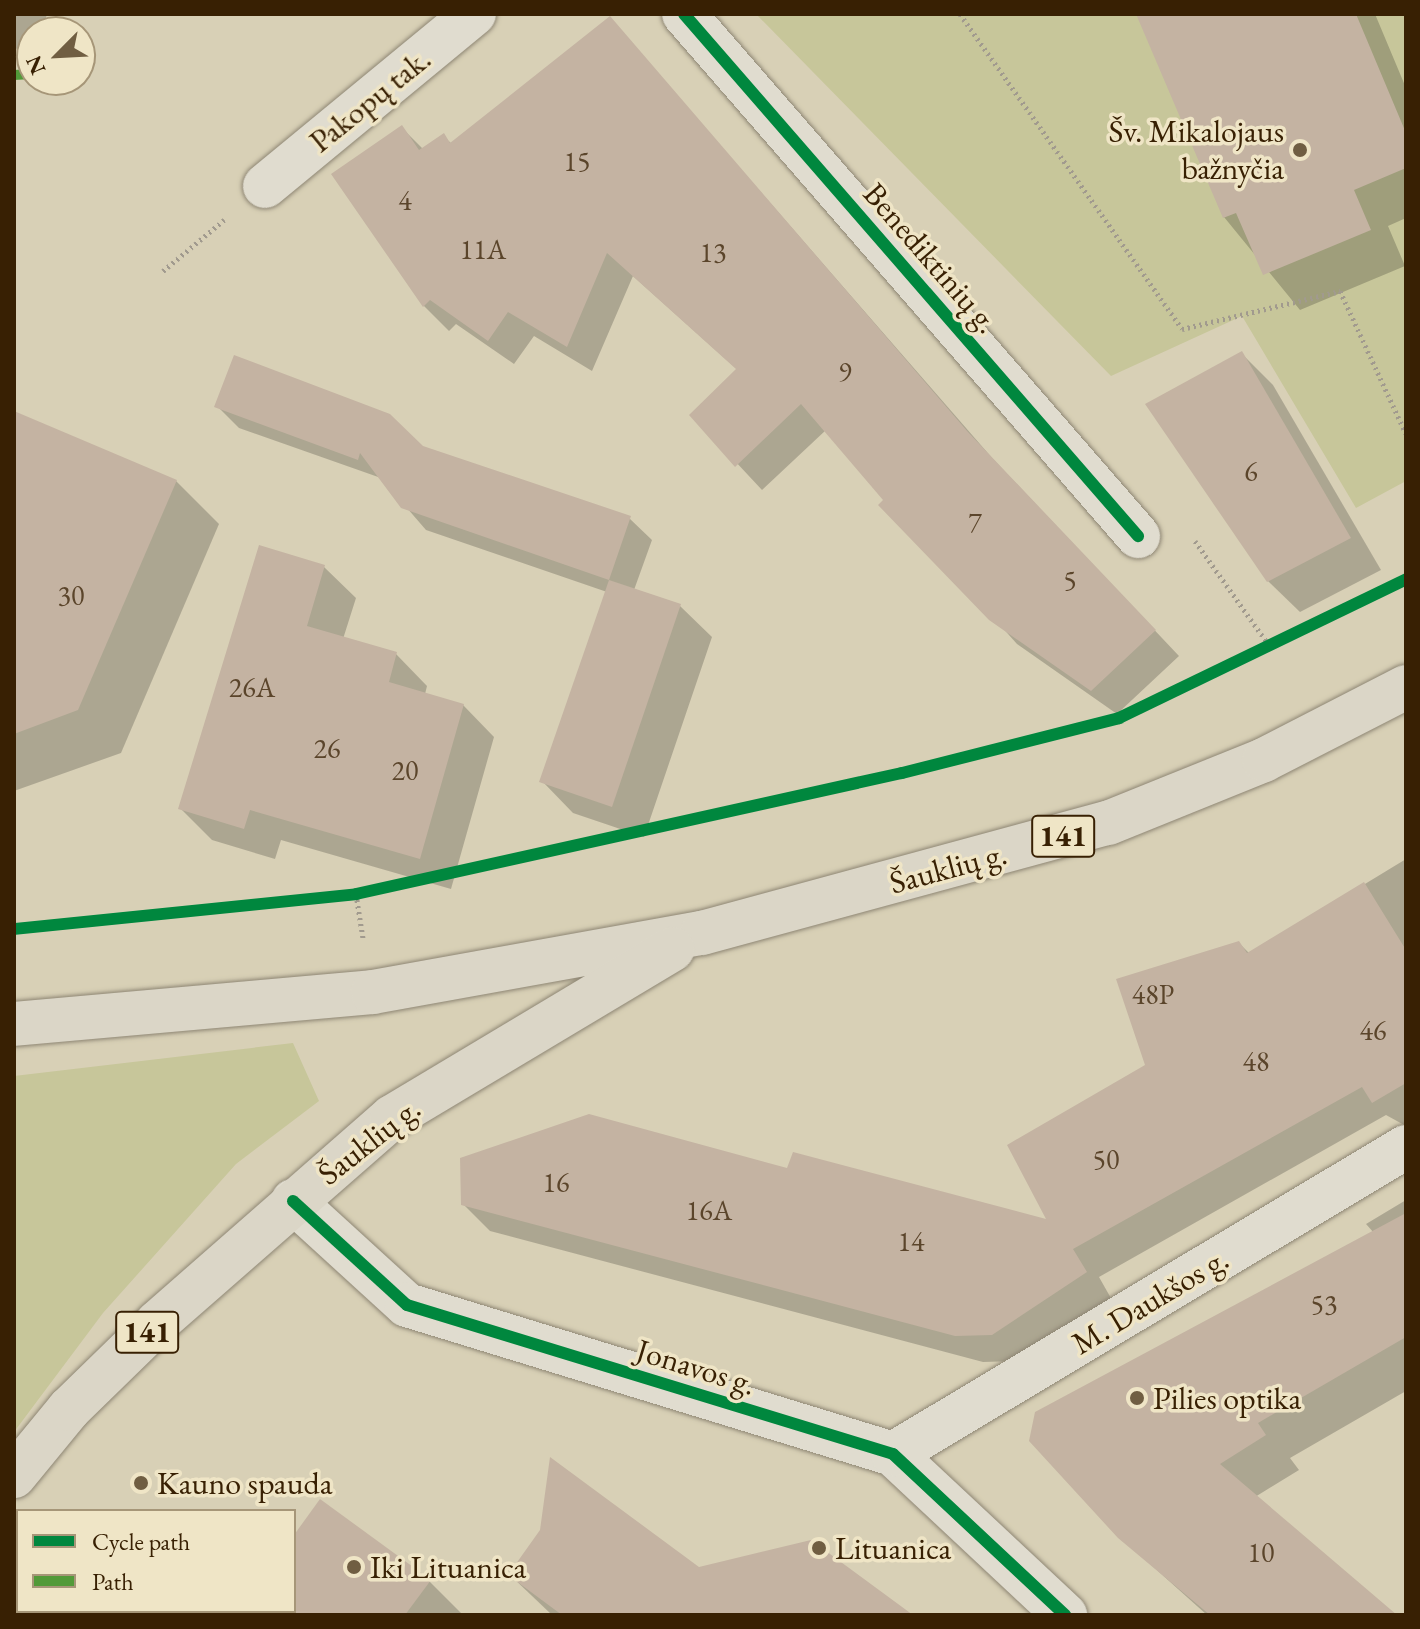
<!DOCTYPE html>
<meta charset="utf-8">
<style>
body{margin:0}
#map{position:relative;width:1420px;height:1629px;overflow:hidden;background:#d8d0b6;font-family:"EB Garamond",serif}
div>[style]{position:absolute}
.green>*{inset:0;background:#c7c69a}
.shadow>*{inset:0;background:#0003}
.building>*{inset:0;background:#c4b3a2}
.path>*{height:5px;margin-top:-2.5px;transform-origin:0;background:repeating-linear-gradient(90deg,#a19a8e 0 2px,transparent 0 6px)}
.roads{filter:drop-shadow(0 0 2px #8e8674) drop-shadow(0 0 2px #8e8674)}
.minor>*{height:44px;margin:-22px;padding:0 22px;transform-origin:22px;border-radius:22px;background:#e0dccf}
.major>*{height:44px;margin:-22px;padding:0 22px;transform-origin:22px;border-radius:22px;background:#dbd6c7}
.quiet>*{height:10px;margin-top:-5px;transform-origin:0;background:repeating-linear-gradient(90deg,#529a39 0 20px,transparent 0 30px)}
.cycleway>*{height:12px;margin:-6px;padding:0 6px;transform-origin:6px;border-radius:6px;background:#00873e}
.dots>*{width:22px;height:22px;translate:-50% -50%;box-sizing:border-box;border:4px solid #efe5c6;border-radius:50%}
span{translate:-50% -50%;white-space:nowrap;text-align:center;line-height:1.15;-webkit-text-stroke:7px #efe5c6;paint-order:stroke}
.number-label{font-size:28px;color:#5b452b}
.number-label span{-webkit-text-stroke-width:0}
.shield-label span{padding:2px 6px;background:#efe5c6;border:2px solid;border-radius:6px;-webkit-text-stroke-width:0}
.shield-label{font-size:30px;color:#382003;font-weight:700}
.street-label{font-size:32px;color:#382003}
.poi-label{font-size:32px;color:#382003}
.right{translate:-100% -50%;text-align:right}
.left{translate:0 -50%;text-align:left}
.frame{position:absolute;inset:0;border:16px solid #382003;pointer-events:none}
.legend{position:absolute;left:16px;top:1509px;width:280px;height:104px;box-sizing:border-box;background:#efe5c6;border:2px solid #a69678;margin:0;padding:10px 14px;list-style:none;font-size:24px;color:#382003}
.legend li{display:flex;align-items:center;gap:16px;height:40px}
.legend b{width:40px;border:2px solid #a69678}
.north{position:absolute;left:16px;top:16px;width:80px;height:80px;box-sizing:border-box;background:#efe5c6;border:2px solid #a69678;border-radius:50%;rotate:246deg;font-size:22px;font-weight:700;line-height:32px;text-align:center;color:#382003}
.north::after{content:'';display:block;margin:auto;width:28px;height:36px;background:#705e42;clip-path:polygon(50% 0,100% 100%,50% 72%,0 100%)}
</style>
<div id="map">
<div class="green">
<div style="clip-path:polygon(756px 14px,1406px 14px,1406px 481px,1356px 508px,1242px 316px,1111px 376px)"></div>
<div style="clip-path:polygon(293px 1043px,319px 1101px,236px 1164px,103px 1313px,14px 1432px,14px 1076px)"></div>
</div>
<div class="shadow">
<div style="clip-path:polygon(14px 14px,47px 14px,42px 32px,32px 32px,32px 53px,14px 48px)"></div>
<div style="clip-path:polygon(1138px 14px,1375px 14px,1406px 88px,1406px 218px,1388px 226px,1405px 266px,1300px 310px,1224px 217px)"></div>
<div style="clip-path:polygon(610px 19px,993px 459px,1179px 656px,1117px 714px,1017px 644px,826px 430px,762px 490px,692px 415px,738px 370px,633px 276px,592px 371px,534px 336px,514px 364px,456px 324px,449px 331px,424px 306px,333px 175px,402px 128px,423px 149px,443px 136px,452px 144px)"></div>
<div style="clip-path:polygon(1242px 354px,1273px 385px,1381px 570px,1300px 612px,1268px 581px)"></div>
<div style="clip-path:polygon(217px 406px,422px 447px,629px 518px,652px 540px,634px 590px,680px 606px,712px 637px,644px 837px,573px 813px,542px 781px,607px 592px,426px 530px,381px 478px,239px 428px)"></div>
<div style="clip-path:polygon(14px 413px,176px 481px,219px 524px,121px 753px,14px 791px)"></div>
<div style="clip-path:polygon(324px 567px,356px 598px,343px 639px,396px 654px,427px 686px,425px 694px,463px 705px,494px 737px,451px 889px,281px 840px,275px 859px,212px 840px,180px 808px)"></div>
<div style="clip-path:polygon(1406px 859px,1406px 1126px,1386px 1115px,1099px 1277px,1112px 1300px,1019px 1361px,983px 1362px,490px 1231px,463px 1204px,788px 1171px,1050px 1222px,1147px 1066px,1239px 943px,1250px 954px)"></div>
<div style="clip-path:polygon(1406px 1200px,1406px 1391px,1290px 1458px,1299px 1470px,1255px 1497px,1393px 1615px,1207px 1615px,1120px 1537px,1374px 1233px,1366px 1224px)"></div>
<div style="clip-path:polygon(294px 1538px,430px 1582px,463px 1615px,252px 1615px,294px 1611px)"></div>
<div style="clip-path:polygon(699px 1569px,910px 1615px,552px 1615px,510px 1575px)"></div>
</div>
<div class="building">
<div style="clip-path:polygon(1136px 14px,1356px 14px,1406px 133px,1406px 168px,1354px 190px,1371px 230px,1263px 275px,1236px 213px,1223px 218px)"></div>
<div style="clip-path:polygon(610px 16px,968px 432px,1156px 630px,1091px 691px,989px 620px,878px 505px,883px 500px,801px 404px,735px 467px,689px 415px,736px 369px,607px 253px,567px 347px,508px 312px,488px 341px,430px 300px,423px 307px,331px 174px,402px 125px,419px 150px,444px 133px,450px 143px)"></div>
<div style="clip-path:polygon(1242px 351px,1351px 538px,1267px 582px,1145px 404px)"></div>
<div style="clip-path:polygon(234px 355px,390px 414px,423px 446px,631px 516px,609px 580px,401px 508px,360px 453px,358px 460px,214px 407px)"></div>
<div style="clip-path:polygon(14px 411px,177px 480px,78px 710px,14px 734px)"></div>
<div style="clip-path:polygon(259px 545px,325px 565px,307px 626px,397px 652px,389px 682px,464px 704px,420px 859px,250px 810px,244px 829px,178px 809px)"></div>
<div style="clip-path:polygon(609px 580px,681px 604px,612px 807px,539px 782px)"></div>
<div style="clip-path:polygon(1364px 882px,1406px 950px,1406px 1083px,1372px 1103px,1362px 1087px,1073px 1249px,1087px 1272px,992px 1335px,955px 1336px,461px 1205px,460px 1158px,589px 1114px,787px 1168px,793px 1152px,1046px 1219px,1007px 1145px,1145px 1065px,1116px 979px,1239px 941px,1247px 953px)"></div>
<div style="clip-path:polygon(1406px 1213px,1406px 1337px,1258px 1423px,1266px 1435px,1220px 1464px,1397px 1615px,1210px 1615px,1118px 1538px,1029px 1441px,1035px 1412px)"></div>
<div style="clip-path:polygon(550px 1457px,699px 1567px,811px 1540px,913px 1615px,562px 1615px,508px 1575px,540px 1530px)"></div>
<div style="clip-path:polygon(320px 1499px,431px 1580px,405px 1615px,294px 1615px,294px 1535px)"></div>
</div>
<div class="path">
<div style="left:960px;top:14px;width:385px;rotate:54.8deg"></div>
<div style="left:1182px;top:329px;width:163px;rotate:-13.5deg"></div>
<div style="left:1340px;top:291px;width:157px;rotate:65.2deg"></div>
<div style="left:163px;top:271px;width:80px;rotate:-39.9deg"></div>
<div style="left:1195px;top:541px;width:128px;rotate:54.6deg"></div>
<div style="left:356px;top:894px;width:45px;rotate:81deg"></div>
</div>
<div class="roads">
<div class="minor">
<div style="left:684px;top:14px;width:692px;rotate:48.99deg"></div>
<div style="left:265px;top:186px;width:271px;rotate:-39.5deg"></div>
<div style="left:293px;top:1201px;width:154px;rotate:42.4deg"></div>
<div style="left:407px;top:1305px;width:508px;rotate:17.04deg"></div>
<div style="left:893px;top:1454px;width:236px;rotate:43.1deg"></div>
<div style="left:893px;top:1454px;width:598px;rotate:-30.9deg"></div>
</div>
<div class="major">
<div style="left:14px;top:1024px;width:360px;rotate:-5.1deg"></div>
<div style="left:373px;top:992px;width:334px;rotate:-10.2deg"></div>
<div style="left:702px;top:933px;width:421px;rotate:-15.2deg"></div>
<div style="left:1108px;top:823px;width:168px;rotate:-22deg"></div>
<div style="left:1264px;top:760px;width:160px;rotate:-27.2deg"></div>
<div style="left:14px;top:1476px;width:87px;rotate:-50.6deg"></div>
<div style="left:69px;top:1409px;width:124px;rotate:-44.3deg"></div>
<div style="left:158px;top:1322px;width:311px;rotate:-41.2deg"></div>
<div style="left:392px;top:1117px;width:327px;rotate:-30.9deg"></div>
</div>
</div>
<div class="quiet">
<div style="left:14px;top:75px;width:18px;rotate:-3deg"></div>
</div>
<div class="cycleway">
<div style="left:684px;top:14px;width:692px;rotate:48.99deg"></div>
<div style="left:14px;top:929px;width:344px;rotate:-5.8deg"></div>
<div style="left:356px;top:894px;width:559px;rotate:-12.5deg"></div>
<div style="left:902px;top:773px;width:224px;rotate:-14.2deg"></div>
<div style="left:1119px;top:718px;width:319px;rotate:-25.8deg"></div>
<div style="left:293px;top:1201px;width:154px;rotate:42.4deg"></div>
<div style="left:407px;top:1305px;width:508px;rotate:17.04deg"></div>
<div style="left:893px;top:1454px;width:236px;rotate:43.1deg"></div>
</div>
<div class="dots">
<div style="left:1300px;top:150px;background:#705e42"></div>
<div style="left:1137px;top:1398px;background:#705e42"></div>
<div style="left:141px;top:1483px;background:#705e42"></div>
<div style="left:819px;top:1548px;background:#705e42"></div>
<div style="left:354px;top:1567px;background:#705e42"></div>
</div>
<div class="number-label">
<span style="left:577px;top:161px">15</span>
<span style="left:405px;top:200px">4</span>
<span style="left:483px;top:249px">11A</span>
<span style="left:713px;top:252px">13</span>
<span style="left:845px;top:371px">9</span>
<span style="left:1251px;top:471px">6</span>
<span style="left:975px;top:522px">7</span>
<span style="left:1070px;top:580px">5</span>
<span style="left:71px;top:595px">30</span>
<span style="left:252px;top:687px">26A</span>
<span style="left:327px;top:748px">26</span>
<span style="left:405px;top:770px">20</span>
<span style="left:1153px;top:994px">48P</span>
<span style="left:1373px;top:1030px">46</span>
<span style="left:1256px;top:1061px">48</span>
<span style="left:1106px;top:1159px">50</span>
<span style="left:556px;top:1182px">16</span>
<span style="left:709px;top:1210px">16A</span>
<span style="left:911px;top:1241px">14</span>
<span style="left:1324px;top:1304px">53</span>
<span style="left:1261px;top:1552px">10</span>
</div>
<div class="shield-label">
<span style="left:1063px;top:836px">141</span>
<span style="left:147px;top:1332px">141</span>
</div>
<div class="street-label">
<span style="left:370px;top:100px;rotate:-39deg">Pakopų tak.</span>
<span style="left:931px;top:258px;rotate:49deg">Benediktinių g.</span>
<span style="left:948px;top:868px;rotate:-15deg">Šauklių g.</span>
<span style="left:369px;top:1141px;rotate:-38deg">Šauklių g.</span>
<span style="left:1150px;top:1301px;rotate:-31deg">M. Daukšos g.</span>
<span style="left:696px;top:1367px;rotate:17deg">Jonavos g.</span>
</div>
<div class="poi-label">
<span class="right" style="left:1284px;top:150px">Šv. Mikalojaus<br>bažnyčia</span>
<span class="left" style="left:1153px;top:1398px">Pilies optika</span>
<span class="left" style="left:157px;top:1483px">Kauno spauda</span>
<span class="left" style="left:835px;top:1548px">Lituanica</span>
<span class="left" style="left:370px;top:1567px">Iki Lituanica</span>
</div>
<div class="frame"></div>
<ul class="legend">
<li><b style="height:10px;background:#00873e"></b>Cycle path</li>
<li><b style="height:10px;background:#529a39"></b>Path</li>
</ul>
<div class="north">N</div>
</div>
